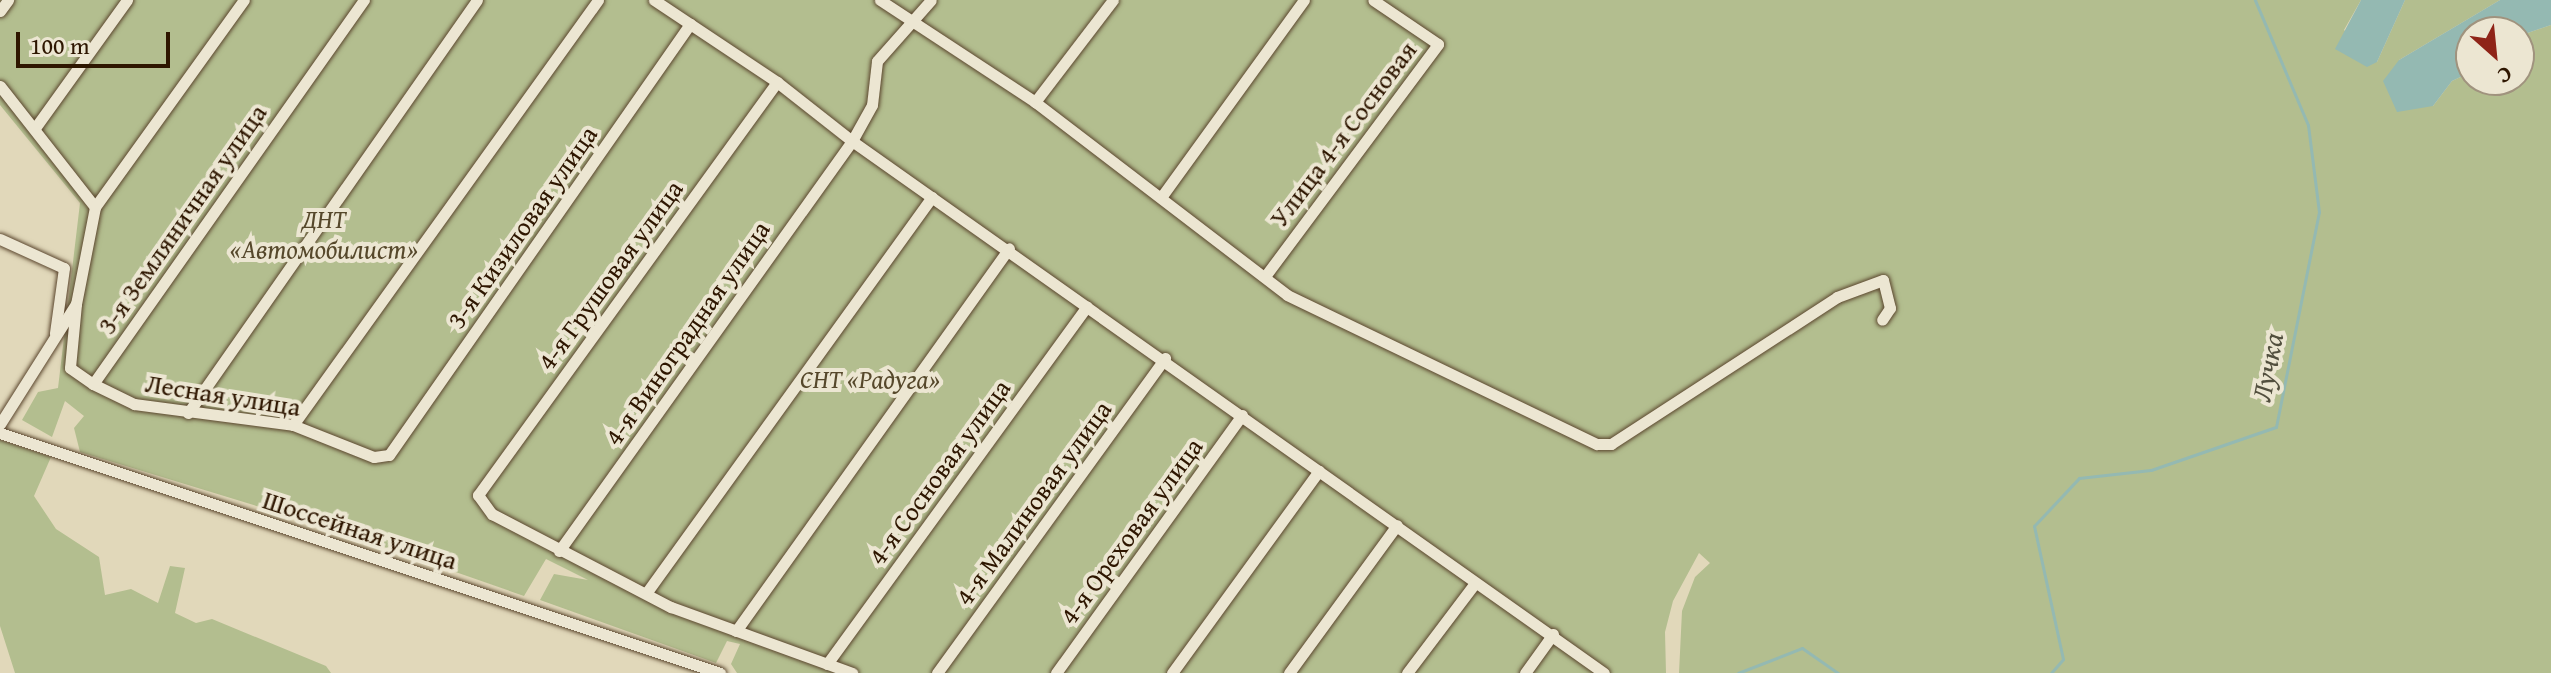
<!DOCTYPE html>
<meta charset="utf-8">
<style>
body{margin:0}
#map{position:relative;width:2551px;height:673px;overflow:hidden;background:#e1d8ba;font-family:"Gentium Book Plus",serif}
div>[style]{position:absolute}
.green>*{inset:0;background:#b3be8f}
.water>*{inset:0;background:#94b9b2}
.stream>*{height:3px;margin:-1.5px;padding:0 1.5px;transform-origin:1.5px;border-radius:1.5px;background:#94b9b2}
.roads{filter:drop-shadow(0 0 2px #5b462e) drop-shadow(0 0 2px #5b462e)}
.minor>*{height:11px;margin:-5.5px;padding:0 5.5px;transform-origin:5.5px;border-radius:5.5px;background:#ece6d2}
span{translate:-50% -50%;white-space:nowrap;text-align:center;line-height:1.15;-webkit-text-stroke:8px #ece6d2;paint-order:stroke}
.street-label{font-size:26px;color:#2e1600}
.park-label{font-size:26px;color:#56482b;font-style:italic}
.water-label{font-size:28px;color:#524f3e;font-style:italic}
.north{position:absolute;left:2455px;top:16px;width:80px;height:80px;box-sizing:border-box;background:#ece6d2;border:2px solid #a0937e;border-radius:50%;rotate:153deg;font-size:22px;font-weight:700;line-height:32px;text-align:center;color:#2e1600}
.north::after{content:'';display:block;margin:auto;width:28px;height:36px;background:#8f2418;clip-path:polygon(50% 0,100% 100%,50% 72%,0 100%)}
.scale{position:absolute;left:16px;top:32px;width:154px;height:36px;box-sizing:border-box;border:4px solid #2e1600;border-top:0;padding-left:10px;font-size:24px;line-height:28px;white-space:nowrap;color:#2e1600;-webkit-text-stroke:6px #ece6d2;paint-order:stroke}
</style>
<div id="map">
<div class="green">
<div style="clip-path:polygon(0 0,2361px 0,2344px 30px,2377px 62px,2405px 0,2500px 0,2399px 60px,2433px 106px,2452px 81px,2471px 72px,2471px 80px,2519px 80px,2519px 36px,2551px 25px,2551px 673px,1679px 673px,1682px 611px,1695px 577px,1710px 563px,1699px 553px,1673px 601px,1665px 632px,1666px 673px,737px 673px,731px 664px,740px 644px,727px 641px,716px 663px,540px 600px,554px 574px,588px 580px,546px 559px,524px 596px,335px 530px,80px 452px,74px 428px,84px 416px,65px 401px,52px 437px,22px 420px,38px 392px,58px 388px,80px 203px,0 105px)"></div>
<div style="clip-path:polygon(0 440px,51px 457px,34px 496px,56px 529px,99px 557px,105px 595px,131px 589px,158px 603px,170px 566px,185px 568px,175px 613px,196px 623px,212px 619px,326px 666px,331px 673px,15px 673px,0 626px)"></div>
</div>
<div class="water">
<div style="clip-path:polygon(2361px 0,2405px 0,2377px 62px,2367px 67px,2335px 49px)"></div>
<div style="clip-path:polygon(2500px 0,2551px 0,2551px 25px,2519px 36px,2471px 32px,2471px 72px,2452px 81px,2433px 106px,2397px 112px,2383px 81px,2399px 60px)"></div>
</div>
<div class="stream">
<div style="left:1738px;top:673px;width:69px;rotate:-21.3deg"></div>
<div style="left:1802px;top:648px;width:44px;rotate:34.8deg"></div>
<div style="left:2051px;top:673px;width:18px;rotate:-49deg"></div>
<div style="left:2063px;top:659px;width:136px;rotate:-102.3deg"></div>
<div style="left:2034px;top:526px;width:66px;rotate:-46.8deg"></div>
<div style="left:2079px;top:478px;width:72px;rotate:-6.3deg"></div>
<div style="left:2151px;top:470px;width:132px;rotate:-19deg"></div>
<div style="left:2276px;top:427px;width:219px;rotate:-78.7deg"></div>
<div style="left:2319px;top:212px;width:88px;rotate:-97.2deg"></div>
<div style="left:2308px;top:125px;width:136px;rotate:-113deg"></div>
</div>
<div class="roads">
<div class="minor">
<div style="left:654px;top:0;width:148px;rotate:33.7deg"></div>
<div style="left:777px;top:82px;width:95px;rotate:38.2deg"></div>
<div style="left:852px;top:141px;width:921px;rotate:35.28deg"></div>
<div style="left:880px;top:0;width:186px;rotate:33.3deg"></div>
<div style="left:1035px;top:102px;width:317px;rotate:37.4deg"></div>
<div style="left:1287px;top:295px;width:344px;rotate:25.7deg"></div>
<div style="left:1597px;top:444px;width:14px"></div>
<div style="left:1611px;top:444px;width:270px;rotate:-33deg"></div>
<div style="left:1837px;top:297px;width:49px;rotate:-20.3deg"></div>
<div style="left:1883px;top:280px;width:29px;rotate:76deg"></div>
<div style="left:1890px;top:308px;width:14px;rotate:124deg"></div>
<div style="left:0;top:11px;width:14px;rotate:-54deg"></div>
<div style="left:777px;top:82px;width:510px;rotate:125.9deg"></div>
<div style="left:478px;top:495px;width:24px;rotate:54deg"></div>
<div style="left:492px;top:514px;width:202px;rotate:27.5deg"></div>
<div style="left:671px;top:607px;width:193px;rotate:20deg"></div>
<div style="left:0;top:86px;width:154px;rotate:51.9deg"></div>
<div style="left:1035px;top:102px;width:128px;rotate:-52.6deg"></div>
<div style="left:35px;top:128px;width:158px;rotate:-54.3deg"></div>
<div style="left:1162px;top:196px;width:242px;rotate:-54.1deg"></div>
<div style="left:0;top:239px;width:70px;rotate:24.4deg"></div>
<div style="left:64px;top:268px;width:66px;rotate:97.9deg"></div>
<div style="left:1266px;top:275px;width:288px;rotate:-53.3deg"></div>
<div style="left:1438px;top:44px;width:78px;rotate:-145.9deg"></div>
<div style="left:76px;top:304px;width:64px;rotate:95.4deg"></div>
<div style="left:70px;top:368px;width:28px;rotate:35deg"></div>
<div style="left:93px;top:384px;width:46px;rotate:26deg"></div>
<div style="left:134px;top:404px;width:160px;rotate:7.5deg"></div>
<div style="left:293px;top:425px;width:87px;rotate:21.6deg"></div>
<div style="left:374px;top:457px;width:15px;rotate:-8deg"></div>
<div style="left:389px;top:455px;width:526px;rotate:-55.07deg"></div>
<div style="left:93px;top:384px;width:470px;rotate:-54.8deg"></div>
<div style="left:188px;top:413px;width:504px;rotate:-55.02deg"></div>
<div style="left:0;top:424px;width:142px;rotate:-57.7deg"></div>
<div style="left:76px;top:304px;width:99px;rotate:-78.9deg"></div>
<div style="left:95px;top:207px;width:255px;rotate:-54.3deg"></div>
<div style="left:293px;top:425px;width:523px;rotate:-54.33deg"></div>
<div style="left:0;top:433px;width:759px;rotate:18.43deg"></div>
<div style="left:559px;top:551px;width:504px;rotate:-54.45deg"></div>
<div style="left:852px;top:141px;width:41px;rotate:-60.9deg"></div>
<div style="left:872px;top:105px;width:44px;rotate:-83.5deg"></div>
<div style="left:877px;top:61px;width:81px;rotate:-48.5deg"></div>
<div style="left:647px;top:592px;width:487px;rotate:-54.2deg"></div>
<div style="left:736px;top:631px;width:470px;rotate:-54.5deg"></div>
<div style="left:827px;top:664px;width:442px;rotate:-54deg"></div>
<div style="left:937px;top:673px;width:389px;rotate:-54.1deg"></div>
<div style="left:1056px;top:673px;width:318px;rotate:-54.2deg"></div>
<div style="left:1172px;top:673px;width:250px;rotate:-54deg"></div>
<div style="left:1289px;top:673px;width:183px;rotate:-53.9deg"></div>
<div style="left:1407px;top:673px;width:113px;rotate:-52.9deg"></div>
<div style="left:1525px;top:673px;width:48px;rotate:-54.3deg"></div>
</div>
</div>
<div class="street-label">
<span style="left:1343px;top:134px;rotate:-53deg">Улица 4-я Сосновая</span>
<span style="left:182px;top:219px;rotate:-55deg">3-я Земляничная улица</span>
<span style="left:522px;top:227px;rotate:-55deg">3-я Кизиловая улица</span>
<span style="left:610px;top:275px;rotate:-54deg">4-я Грушовая улица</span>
<span style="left:687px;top:333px;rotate:-55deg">4-я Виноградная улица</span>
<span style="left:223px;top:395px;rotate:9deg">Лесная улица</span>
<span style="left:939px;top:472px;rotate:-54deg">4-я Сосновая улица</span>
<span style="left:1033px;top:503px;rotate:-54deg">4-я Малиновая улица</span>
<span style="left:360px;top:530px;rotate:18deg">Шоссейная улица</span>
<span style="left:1131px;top:531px;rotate:-54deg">4-я Ореховая улица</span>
</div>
<div class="park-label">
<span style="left:324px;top:234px">ДНТ<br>«Автомобилист»</span>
<span style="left:870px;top:379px">СНТ «Радуга»</span>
</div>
<div class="water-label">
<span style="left:2267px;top:367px;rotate:-79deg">Лучка</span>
</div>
<div class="north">С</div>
<div class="scale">100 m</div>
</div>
